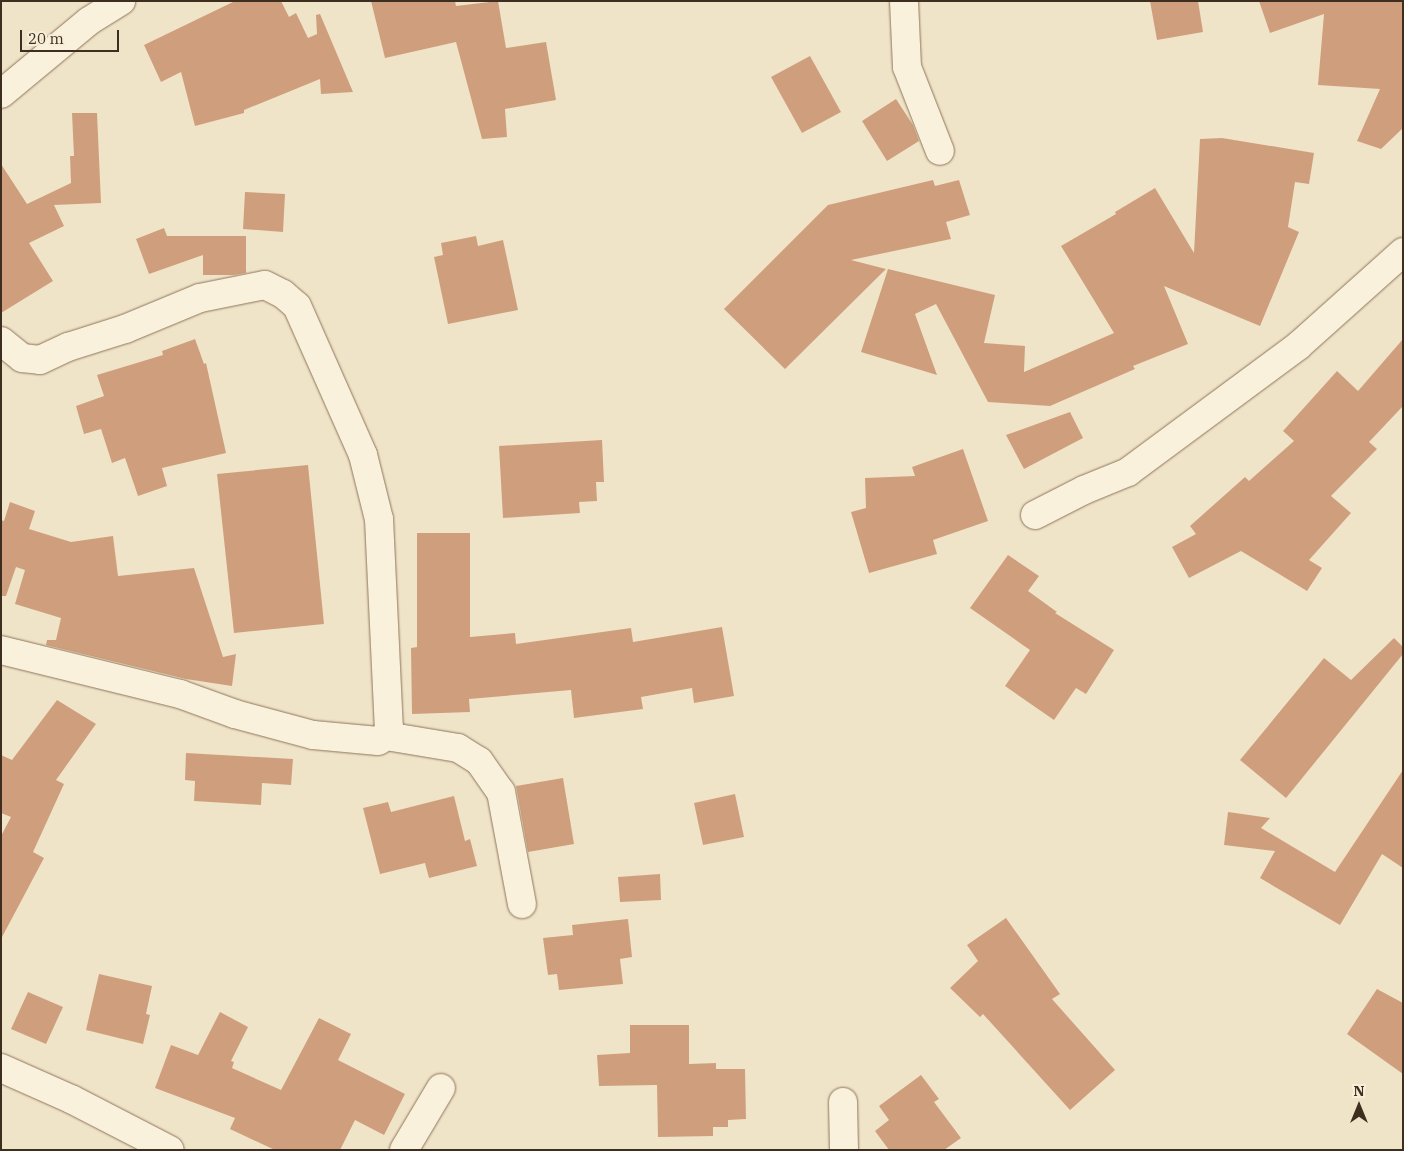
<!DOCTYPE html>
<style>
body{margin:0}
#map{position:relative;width:1404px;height:1151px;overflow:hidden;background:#f0e4c8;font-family:"IBM Plex Serif",serif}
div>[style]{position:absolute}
.building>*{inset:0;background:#cf9f7d}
.roads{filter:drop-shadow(0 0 1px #8d765c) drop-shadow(0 0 1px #8d765c)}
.minor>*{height:28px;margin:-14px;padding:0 14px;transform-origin:14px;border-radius:14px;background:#faf1dc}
span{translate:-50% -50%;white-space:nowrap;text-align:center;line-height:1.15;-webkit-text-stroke:4px #f7eed8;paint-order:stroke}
.frame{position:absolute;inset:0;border:2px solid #3d2e20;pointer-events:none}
.north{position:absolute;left:1334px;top:1081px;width:50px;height:50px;-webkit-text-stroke:4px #f7eed8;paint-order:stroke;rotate:0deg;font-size:14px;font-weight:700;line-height:20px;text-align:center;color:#3d2e20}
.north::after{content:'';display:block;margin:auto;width:18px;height:22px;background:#3d2e20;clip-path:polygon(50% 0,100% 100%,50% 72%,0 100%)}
.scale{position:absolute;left:20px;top:30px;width:99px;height:22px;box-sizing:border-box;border:2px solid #3d2e20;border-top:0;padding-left:6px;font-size:15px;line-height:18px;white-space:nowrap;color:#3d2e20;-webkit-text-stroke:4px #f7eed8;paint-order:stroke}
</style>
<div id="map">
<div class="building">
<div style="clip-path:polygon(235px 1px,281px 1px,289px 17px,296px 13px,308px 38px,317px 34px,316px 15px,320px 14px,353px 92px,321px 94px,320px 79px,244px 110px,244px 113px,195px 126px,181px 72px,161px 82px,144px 45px)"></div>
<div style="clip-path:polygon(371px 1px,455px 1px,456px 6px,498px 1px,506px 48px,546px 42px,556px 100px,505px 109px,507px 137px,482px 139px,456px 42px,385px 58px)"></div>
<div style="clip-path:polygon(1150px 1px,1198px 1px,1203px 32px,1157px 40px)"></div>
<div style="clip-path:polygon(1259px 1px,1403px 1px,1403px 128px,1381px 149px,1357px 141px,1380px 89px,1318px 85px,1324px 14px,1270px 33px)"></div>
<div style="clip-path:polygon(810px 56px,841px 112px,802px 133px,771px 77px)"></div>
<div style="clip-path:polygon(896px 99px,913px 125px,919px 141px,887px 161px,862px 121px)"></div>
<div style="clip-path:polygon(72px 113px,97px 113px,101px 203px,54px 205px,64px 226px,29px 243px,53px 281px,1px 313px,1px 164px,27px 204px,71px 183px,70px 156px,74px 156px)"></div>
<div style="clip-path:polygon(1222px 138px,1314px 153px,1309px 184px,1295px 182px,1288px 227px,1299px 232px,1260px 326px,1164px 286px,1188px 344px,1133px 366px,1135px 369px,1050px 406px,988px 402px,936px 304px,915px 314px,937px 375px,861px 352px,888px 269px,995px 295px,984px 343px,1025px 346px,1024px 372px,1114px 333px,1061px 246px,1116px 214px,1115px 212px,1155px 188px,1194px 253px,1200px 139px)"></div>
<div style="clip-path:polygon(933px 180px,935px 186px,959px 180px,970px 215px,946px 222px,951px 239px,851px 260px,886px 269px,785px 369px,724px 309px,828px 205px)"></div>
<div style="clip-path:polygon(245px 192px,285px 194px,283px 232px,243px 229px)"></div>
<div style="clip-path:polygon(164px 228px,167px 236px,246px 236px,246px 273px,234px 275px,203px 275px,203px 255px,149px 274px,136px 239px)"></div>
<div style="clip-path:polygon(476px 236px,478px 246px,503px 240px,518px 310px,448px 324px,434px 257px,443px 255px,441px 243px)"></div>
<div style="clip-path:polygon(195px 339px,204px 364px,206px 363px,226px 453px,162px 468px,167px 486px,138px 496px,125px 458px,112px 463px,101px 429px,84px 434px,76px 406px,104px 396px,97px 375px,163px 355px,162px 351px)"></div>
<div style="clip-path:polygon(1403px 339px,1403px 406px,1369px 442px,1377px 449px,1331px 496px,1351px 513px,1309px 560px,1322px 568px,1307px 591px,1241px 551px,1189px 578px,1172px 547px,1196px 534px,1190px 526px,1245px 477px,1249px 481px,1294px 441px,1283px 431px,1337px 371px,1358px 391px)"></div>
<div style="clip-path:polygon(1070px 412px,1083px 438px,1024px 469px,1006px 435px)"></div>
<div style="clip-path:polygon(602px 440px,604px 482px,596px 482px,597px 501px,579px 502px,580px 513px,503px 518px,499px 446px)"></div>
<div style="clip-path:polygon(963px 449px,988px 521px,933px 540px,937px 554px,869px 573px,851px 512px,866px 508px,865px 478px,915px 476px,912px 467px)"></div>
<div style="clip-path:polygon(308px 465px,324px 624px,234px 633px,217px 474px)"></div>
<div style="clip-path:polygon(10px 502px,35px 511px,29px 529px,71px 542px,113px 536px,118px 576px,194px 568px,223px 657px,236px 654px,232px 686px,186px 679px,46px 645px,47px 640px,56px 640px,61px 618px,15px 604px,25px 570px,16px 567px,6px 596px,1px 596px,1px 520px,4px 521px)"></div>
<div style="clip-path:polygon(417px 533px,470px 533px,470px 637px,515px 633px,516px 644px,631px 628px,633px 642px,722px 627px,734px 696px,694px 703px,692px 688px,641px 697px,643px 709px,574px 718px,571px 690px,469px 699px,470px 712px,412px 714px,411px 648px,417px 647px)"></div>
<div style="clip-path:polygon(1008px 555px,1039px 576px,1028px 591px,1057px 612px,1055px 613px,1114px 650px,1086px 694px,1076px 688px,1054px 720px,1005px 686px,1030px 650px,970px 608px)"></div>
<div style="clip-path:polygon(1394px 638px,1403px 647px,1403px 654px,1286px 798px,1240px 760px,1324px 658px,1351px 680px)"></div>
<div style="clip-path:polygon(57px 700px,96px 724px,56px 780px,64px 784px,33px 852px,44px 858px,1px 939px,1px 836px,11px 817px,1px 813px,1px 755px,12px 760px)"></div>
<div style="clip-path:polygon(186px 753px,293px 759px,291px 785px,262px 783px,261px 805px,194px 801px,195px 781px,185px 780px)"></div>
<div style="clip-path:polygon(1403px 770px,1403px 868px,1382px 854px,1340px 925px,1260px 878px,1275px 851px,1224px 845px,1228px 812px,1270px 818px,1261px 828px,1335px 872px)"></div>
<div style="clip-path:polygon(563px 778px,574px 844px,528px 852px,516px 786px)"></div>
<div style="clip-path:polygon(735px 794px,744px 837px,703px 845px,694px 803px)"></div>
<div style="clip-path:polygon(454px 796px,465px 841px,470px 839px,477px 866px,429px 878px,425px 863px,380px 874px,363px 808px,388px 802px,391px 812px)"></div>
<div style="clip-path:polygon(660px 874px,661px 900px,620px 902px,618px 877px)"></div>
<div style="clip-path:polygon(1006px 918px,1060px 994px,1052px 999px,1115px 1070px,1070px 1110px,983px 1014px,980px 1017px,950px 988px,978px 961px,967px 945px)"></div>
<div style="clip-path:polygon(628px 919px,632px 957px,620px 959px,623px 984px,559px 990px,557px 974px,548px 975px,543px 938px,573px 935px,572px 925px)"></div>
<div style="clip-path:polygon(99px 974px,152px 986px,146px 1014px,150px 1015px,143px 1044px,86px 1030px)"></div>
<div style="clip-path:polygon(1377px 989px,1403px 1003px,1403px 1074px,1347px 1034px)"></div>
<div style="clip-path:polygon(28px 992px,63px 1007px,46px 1044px,11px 1029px)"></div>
<div style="clip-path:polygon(220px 1012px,248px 1027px,231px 1061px,234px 1062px,232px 1068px,281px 1090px,319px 1018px,351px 1034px,338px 1060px,405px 1094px,384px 1135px,355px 1120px,340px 1150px,275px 1150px,230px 1129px,235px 1118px,155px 1088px,171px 1045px,198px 1055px)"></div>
<div style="clip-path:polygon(630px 1025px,689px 1025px,689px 1064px,716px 1063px,716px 1069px,745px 1069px,746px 1119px,728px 1120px,728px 1127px,713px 1127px,713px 1136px,658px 1137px,657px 1085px,599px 1086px,597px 1055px,630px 1053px)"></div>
<div style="clip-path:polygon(921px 1075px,939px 1099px,934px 1102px,961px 1138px,944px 1150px,889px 1150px,875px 1131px,889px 1120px,879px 1106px)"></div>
</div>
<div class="roads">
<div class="minor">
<div style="left:904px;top:1px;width:66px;rotate:87.4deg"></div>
<div style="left:907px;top:67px;width:90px;rotate:68.6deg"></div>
<div style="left:1px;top:94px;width:114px;rotate:-39.7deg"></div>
<div style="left:89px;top:21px;width:38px;rotate:-32deg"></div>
<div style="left:1px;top:341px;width:27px;rotate:39deg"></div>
<div style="left:22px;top:358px;width:18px;rotate:6deg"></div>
<div style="left:40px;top:360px;width:31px;rotate:-25deg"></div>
<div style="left:68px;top:347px;width:60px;rotate:-17.5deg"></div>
<div style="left:125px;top:329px;width:81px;rotate:-22.5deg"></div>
<div style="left:200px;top:298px;width:66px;rotate:-11.3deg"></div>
<div style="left:265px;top:285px;width:20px;rotate:27deg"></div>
<div style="left:283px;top:294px;width:18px;rotate:41deg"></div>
<div style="left:297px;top:306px;width:163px;rotate:66.1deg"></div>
<div style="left:363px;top:455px;width:66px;rotate:76deg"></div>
<div style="left:379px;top:519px;width:209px;rotate:87.3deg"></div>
<div style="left:389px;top:728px;width:9px;rotate:111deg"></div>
<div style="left:386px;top:736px;width:9px;rotate:148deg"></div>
<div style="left:378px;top:741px;width:65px;rotate:-174.7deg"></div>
<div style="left:313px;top:735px;width:81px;rotate:-164.9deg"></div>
<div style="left:235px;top:714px;width:59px;rotate:-160deg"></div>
<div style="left:180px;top:694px;width:184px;rotate:-166.2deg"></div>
<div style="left:1035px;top:515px;width:55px;rotate:-27deg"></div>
<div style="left:1084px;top:490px;width:48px;rotate:-22.2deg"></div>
<div style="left:1128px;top:472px;width:212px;rotate:-36.5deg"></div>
<div style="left:1298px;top:346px;width:141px;rotate:-41.8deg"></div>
<div style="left:386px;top:736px;width:73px;rotate:9.5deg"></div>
<div style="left:458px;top:748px;width:25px;rotate:32deg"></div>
<div style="left:479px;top:761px;width:38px;rotate:55deg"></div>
<div style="left:501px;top:792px;width:114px;rotate:79.4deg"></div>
<div style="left:1px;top:1068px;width:77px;rotate:23.9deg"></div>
<div style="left:71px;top:1099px;width:111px;rotate:27.3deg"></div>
<div style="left:843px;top:1102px;width:48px;rotate:88.8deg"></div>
<div style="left:404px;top:1150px;width:72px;rotate:-59.2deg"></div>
</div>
</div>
<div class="frame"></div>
<div class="north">N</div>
<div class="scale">20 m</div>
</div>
